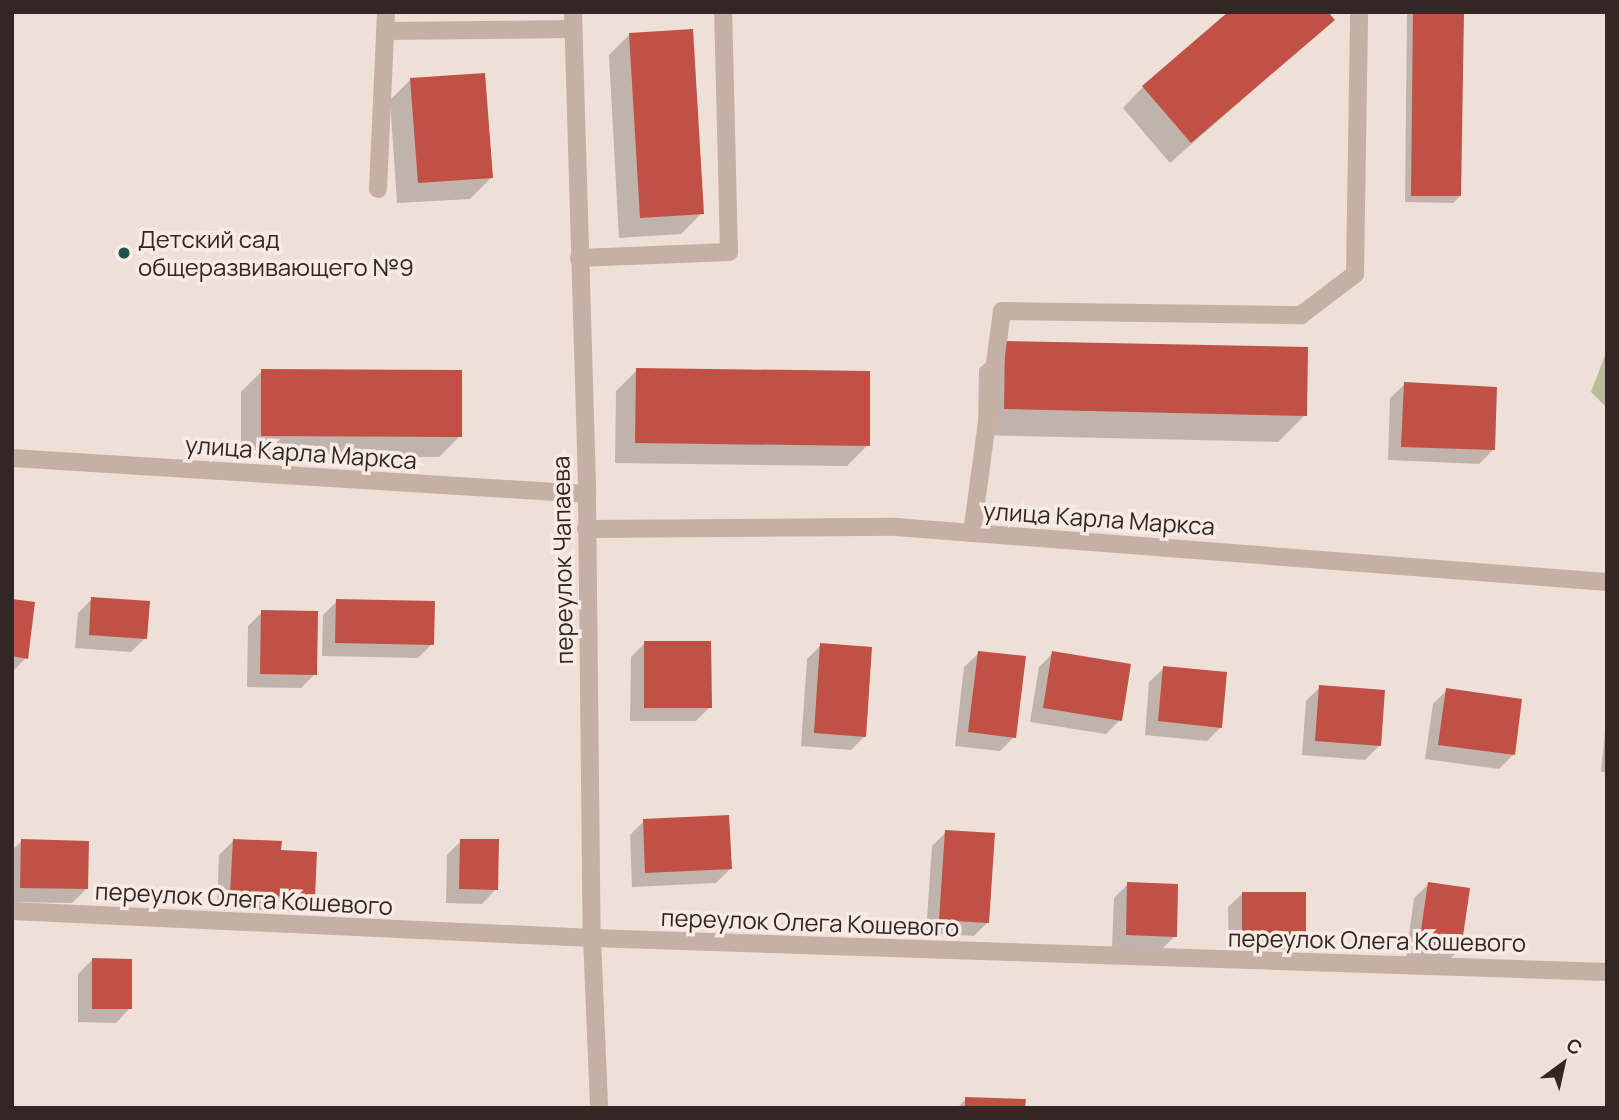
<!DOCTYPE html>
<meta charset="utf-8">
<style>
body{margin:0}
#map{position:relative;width:1619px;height:1120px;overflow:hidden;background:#efe0d7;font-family:Manrope,sans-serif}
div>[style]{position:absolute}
.green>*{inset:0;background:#b6bd98}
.shadow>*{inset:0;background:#0003}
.building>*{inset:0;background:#c05144}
.service>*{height:18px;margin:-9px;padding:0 9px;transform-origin:9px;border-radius:9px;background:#c6afa4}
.minor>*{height:18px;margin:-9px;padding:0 9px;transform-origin:9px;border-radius:9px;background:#c6afa4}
.tertiary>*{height:18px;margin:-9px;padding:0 9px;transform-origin:9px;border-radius:9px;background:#c6afa4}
.dots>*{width:19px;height:19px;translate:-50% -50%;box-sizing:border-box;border:4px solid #f7ebe3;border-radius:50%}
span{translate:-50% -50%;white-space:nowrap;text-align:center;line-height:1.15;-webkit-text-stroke:7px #f7ebe3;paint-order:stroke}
.poi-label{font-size:24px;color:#322725}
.left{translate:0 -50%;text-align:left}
.street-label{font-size:24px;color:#322725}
.frame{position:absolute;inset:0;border:14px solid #322725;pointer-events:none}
.north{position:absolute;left:1528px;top:1029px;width:70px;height:70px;-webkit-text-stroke:5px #f7ebe3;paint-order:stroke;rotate:33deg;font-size:19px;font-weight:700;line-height:28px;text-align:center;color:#322725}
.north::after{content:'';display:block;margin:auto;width:24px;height:32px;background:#322725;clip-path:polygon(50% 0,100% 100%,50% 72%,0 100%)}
</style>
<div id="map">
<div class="green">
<div style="clip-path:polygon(1607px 350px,1607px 408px,1591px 392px)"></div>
</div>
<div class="shadow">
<div style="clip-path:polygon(1407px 12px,1462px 12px,1460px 196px,1453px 203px,1405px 202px)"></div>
<div style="clip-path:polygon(1333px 20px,1170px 163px,1123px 108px,1143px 87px)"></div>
<div style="clip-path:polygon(630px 34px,702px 213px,681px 234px,619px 238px,609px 55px)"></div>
<div style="clip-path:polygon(410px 80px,491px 178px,470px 199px,397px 203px,390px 100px)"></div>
<div style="clip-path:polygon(1006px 343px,1305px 415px,1278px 442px,978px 435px,979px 369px)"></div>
<div style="clip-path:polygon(637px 370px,868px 445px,847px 466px,615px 463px,616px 391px)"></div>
<div style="clip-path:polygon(262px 371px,460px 436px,439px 457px,241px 456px,241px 392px)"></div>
<div style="clip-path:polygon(1405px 384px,1493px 450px,1479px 464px,1388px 460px,1390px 398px)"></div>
<div style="clip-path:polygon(92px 599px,145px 638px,131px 652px,75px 648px,78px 613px)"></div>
<div style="clip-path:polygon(12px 601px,26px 658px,12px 672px)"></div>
<div style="clip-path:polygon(337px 601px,432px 644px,418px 658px,322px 656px,323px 615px)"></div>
<div style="clip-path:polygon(262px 612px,315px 674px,301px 688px,247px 687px,248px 626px)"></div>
<div style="clip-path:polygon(645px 643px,710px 707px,696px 721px,630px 721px,631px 657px)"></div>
<div style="clip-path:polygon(821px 645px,865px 736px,851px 750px,801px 746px,807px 659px)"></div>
<div style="clip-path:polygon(979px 653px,1014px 737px,1000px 751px,955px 746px,964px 667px)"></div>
<div style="clip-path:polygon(1053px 653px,1120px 720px,1106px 734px,1030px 722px,1039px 667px)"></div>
<div style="clip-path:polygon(1164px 668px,1221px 727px,1207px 741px,1145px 735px,1149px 682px)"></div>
<div style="clip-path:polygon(1320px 687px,1379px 746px,1365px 760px,1302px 755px,1306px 701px)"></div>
<div style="clip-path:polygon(1447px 690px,1513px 755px,1499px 769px,1425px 759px,1433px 704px)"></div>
<div style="clip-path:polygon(1606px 722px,1607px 722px,1607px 772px,1601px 772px)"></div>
<div style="clip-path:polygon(644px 821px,730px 869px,716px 883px,632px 887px,630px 835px)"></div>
<div style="clip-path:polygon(946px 832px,988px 922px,974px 936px,926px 933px,932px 846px)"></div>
<div style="clip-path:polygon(234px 840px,279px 852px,313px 897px,299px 912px,217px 908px,219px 855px)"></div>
<div style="clip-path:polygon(22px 841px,86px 889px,72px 903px,12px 902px,12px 850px)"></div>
<div style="clip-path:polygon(461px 841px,496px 889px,482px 904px,446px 903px,447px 855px)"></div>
<div style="clip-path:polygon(1128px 884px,1175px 936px,1161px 950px,1112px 948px,1114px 898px)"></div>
<div style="clip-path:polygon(1429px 884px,1459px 950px,1445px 964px,1406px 958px,1414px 898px)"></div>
<div style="clip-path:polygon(1243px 893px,1304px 936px,1290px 950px,1229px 949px,1228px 907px)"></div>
<div style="clip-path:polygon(92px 960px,130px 1008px,116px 1023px,78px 1022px,78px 974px)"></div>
<div style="clip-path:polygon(966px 1099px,1024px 1108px,957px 1108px)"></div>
</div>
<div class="building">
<div style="clip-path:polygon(1228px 12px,1328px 12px,1335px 20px,1191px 143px,1142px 86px)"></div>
<div style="clip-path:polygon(1413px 12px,1464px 12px,1461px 196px,1411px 196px)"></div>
<div style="clip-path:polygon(693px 29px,704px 214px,640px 218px,629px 33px)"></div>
<div style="clip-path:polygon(485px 73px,493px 178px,418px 183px,410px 78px)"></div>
<div style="clip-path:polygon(1005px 341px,1308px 347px,1307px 416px,1004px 409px)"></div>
<div style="clip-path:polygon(636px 368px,870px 371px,870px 446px,635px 443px)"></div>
<div style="clip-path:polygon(261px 369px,462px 370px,462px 437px,261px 436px)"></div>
<div style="clip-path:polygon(1404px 382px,1497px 387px,1495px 450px,1401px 447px)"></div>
<div style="clip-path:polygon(91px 597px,150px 601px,147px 639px,89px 635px)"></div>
<div style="clip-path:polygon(12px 599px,35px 602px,28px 659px,12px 656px)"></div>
<div style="clip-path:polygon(336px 599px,435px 601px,434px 645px,335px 643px)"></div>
<div style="clip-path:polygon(261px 610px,318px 611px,317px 675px,260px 674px)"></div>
<div style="clip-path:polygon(644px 641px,711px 641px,712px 708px,644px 708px)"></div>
<div style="clip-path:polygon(820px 643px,872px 647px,866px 737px,814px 733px)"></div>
<div style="clip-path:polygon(978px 651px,1026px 656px,1016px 738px,968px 732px)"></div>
<div style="clip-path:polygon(1052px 651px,1131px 664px,1122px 721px,1043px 708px)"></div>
<div style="clip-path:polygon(1163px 666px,1227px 672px,1222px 728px,1158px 721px)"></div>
<div style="clip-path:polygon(1319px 685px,1385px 690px,1381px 746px,1315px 741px)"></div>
<div style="clip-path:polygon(1446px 688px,1522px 699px,1515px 755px,1438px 745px)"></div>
<div style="clip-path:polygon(729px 815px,732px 869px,645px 873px,643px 819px)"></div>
<div style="clip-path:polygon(945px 830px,995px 833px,989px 923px,939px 920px)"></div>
<div style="clip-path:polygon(21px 839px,89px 841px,88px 889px,20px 888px)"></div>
<div style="clip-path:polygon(233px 839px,282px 841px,281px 850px,317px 852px,315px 898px,230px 894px)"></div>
<div style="clip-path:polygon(460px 839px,499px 839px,498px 890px,459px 889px)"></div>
<div style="clip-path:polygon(1127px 882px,1178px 884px,1177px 937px,1126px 935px)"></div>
<div style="clip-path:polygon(1428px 882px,1470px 888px,1461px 950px,1419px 944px)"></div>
<div style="clip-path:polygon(1242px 892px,1306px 892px,1306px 936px,1242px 936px)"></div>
<div style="clip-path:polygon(92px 958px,132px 959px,132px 1009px,92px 1009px)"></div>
<div style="clip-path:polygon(965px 1097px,1026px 1099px,1025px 1108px,965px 1108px)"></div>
</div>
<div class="service">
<div style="left:386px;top:31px;width:187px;rotate:-0.6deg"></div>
<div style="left:378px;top:189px;width:177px;rotate:-87.4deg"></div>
<div style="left:579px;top:258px;width:150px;rotate:-2.3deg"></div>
<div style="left:729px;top:252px;width:240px;rotate:-91.4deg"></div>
<div style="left:972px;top:533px;width:224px;rotate:-82.3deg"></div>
<div style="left:1002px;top:311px;width:299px;rotate:0.8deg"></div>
<div style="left:1301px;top:315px;width:68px;rotate:-37.2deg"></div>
<div style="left:1355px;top:274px;width:262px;rotate:-89.1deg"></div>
</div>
<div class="minor">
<div style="left:12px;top:458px;width:576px;rotate:3.58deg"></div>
<div style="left:586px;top:529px;width:310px;rotate:-0.4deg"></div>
<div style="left:896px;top:527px;width:713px;rotate:4.42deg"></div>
<div style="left:12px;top:911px;width:581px;rotate:2.67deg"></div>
<div style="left:592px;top:938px;width:1016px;rotate:1.92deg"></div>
</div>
<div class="tertiary">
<div style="left:573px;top:12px;width:482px;rotate:88.3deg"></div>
<div style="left:587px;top:494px;width:444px;rotate:89.4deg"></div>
<div style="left:592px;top:938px;width:170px;rotate:87.6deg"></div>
</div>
<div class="dots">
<div style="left:124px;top:253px;background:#1d514d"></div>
</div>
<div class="poi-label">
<span class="left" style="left:138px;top:253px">Детский сад<br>общеразвивающего №9</span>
</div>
<div class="street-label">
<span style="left:301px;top:452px;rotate:4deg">улица Карла Маркса</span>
<span style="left:1099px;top:518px;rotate:4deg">улица Карла Маркса</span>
<span style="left:562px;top:560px;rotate:-91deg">переулок Чапаева</span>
<span style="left:244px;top:898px;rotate:3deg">переулок Олега Кошевого</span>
<span style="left:810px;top:922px;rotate:2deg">переулок Олега Кошевого</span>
<span style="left:1377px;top:940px;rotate:1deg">переулок Олега Кошевого</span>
</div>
<div class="frame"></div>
<div class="north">С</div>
</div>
